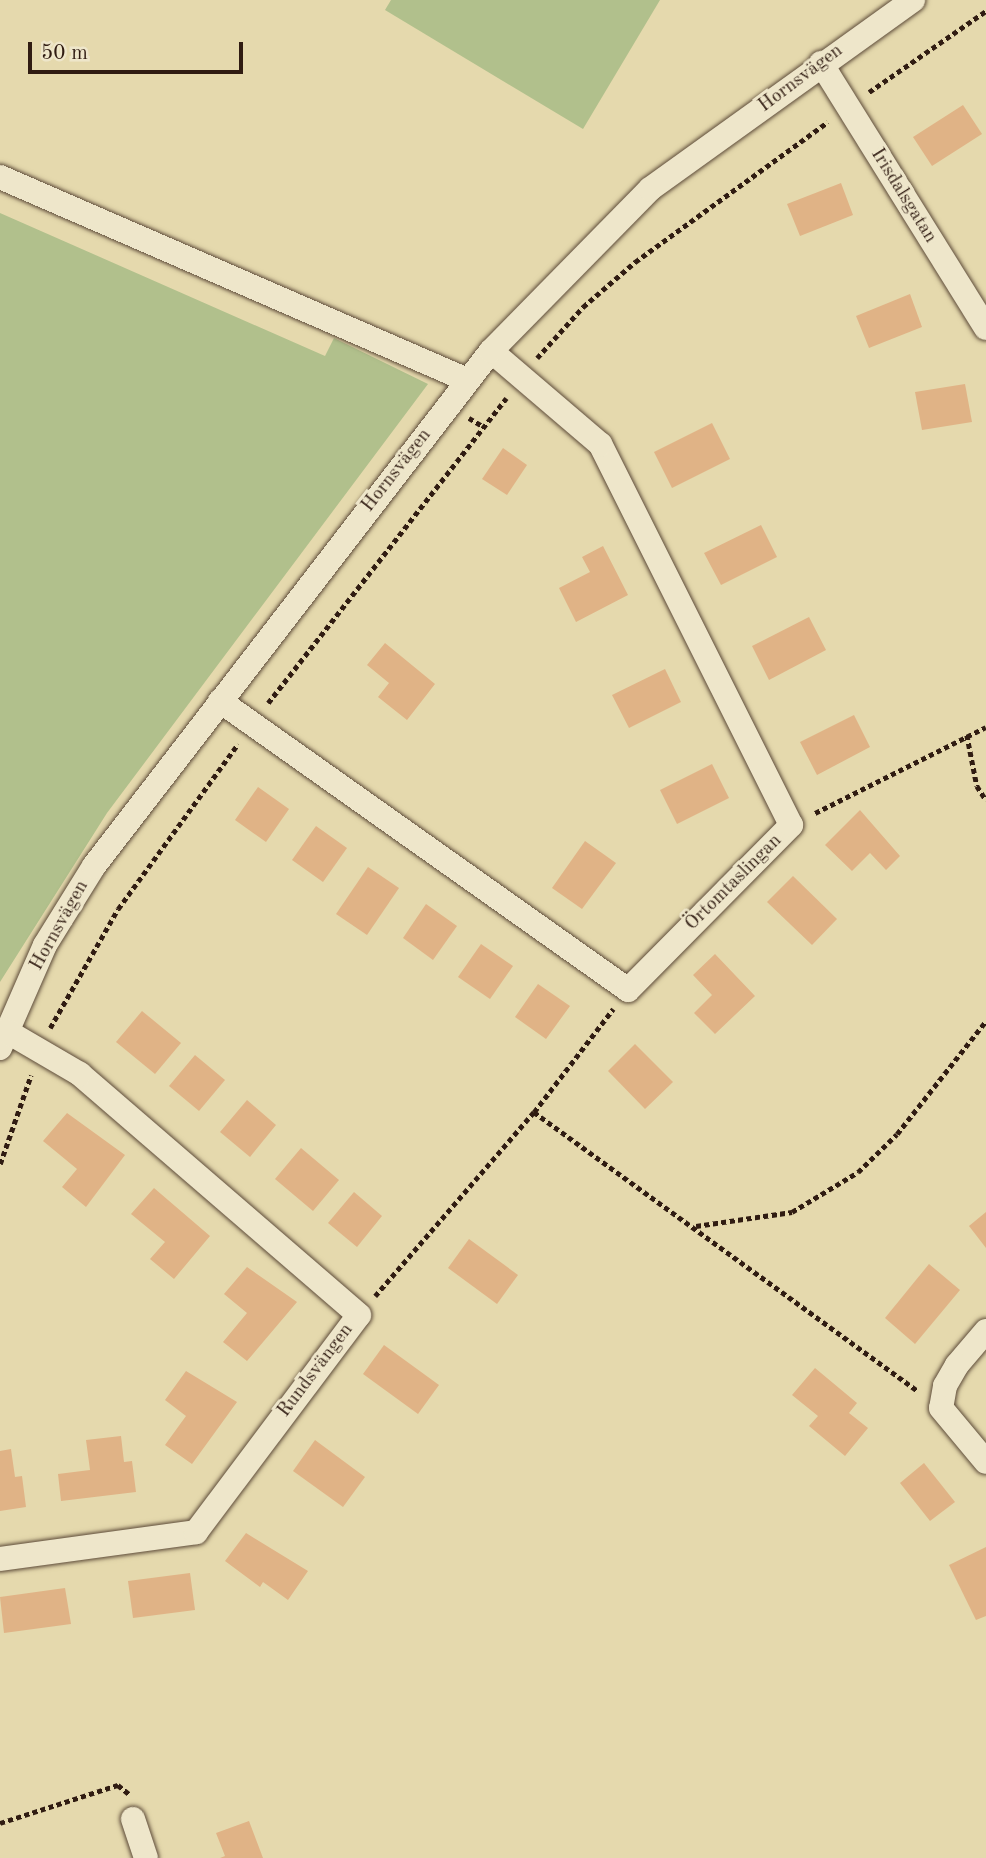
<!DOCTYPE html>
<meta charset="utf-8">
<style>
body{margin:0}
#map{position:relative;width:986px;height:1858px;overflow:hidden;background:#e5d9ad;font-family:"Old Standard TT",serif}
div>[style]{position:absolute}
.green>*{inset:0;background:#b1c08c}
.building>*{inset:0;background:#e0b386}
.path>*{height:4.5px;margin-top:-2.25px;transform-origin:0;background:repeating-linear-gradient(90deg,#301c12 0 5px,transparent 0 8.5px)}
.roads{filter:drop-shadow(0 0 2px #5d4b39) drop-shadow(0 0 2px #5d4b39)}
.minor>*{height:24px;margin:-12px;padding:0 12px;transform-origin:12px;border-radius:12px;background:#eee6ca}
span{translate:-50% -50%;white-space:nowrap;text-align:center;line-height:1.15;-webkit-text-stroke:6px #eee6ca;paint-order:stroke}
.street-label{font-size:19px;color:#301c12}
.scale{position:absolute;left:28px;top:42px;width:215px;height:32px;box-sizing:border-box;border:4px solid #301c12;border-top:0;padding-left:9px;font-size:21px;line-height:24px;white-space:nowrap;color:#301c12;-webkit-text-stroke:5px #eee6ca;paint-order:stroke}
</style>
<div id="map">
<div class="green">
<div style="clip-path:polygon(391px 0,660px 0,583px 129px,385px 10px)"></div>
<div style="clip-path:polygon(0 213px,325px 356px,334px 338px,428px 384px,107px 813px,0 982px)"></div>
</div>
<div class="building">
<div style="clip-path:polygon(963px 105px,982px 134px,932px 166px,913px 137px)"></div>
<div style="clip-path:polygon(841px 183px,853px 215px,800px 236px,787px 204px)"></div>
<div style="clip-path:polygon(910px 294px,922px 327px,869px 348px,856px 316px)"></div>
<div style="clip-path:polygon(965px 384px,972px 422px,922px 430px,915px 392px)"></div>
<div style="clip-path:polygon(712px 423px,730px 459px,672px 488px,654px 452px)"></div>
<div style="clip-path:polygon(503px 448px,527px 465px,507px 495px,482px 479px)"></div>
<div style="clip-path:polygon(761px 525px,777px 557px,721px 585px,704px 553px)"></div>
<div style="clip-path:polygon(603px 546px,628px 595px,576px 622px,559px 588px,590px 572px,582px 557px)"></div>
<div style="clip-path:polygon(809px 617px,826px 650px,769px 680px,752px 646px)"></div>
<div style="clip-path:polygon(385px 643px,435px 684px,407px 720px,378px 697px,389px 683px,367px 665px)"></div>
<div style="clip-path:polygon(665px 669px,681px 702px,629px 728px,612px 695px)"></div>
<div style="clip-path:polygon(854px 715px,870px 747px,817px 775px,800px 742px)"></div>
<div style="clip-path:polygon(712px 764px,729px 798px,677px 824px,660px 790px)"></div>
<div style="clip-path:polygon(258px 787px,289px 809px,266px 842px,235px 820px)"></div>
<div style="clip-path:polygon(860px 810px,900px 856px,886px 870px,870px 853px,852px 871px,825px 845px)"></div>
<div style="clip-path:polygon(316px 826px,347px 848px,323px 882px,292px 860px)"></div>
<div style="clip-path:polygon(585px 841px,616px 863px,582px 909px,552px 888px)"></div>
<div style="clip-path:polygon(368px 867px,399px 888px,367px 935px,336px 914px)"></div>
<div style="clip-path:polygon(793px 876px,837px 919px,812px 945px,767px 902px)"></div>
<div style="clip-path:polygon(426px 904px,457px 926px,433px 960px,403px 938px)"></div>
<div style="clip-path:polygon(481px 944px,513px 966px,490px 999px,458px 977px)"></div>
<div style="clip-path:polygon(715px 954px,755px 996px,715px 1034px,694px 1013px,712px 995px,693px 975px)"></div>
<div style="clip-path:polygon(538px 984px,570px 1006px,546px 1039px,515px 1017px)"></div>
<div style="clip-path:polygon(142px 1011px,181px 1043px,155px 1074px,116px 1042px)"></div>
<div style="clip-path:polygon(635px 1044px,673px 1082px,645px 1109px,608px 1071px)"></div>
<div style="clip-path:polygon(195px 1055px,225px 1080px,199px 1111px,169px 1086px)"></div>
<div style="clip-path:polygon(247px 1100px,276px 1125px,250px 1157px,220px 1132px)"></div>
<div style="clip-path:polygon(67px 1113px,125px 1155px,86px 1207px,62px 1187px,77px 1169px,43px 1141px)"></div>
<div style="clip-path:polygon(301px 1148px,339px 1180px,313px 1211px,275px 1179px)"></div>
<div style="clip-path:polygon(154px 1188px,210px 1236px,174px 1279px,150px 1259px,165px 1242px,131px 1214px)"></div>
<div style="clip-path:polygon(354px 1192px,382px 1216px,357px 1247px,328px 1223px)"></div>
<div style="clip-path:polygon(986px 1212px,986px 1248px,969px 1226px)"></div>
<div style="clip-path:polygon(469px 1239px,518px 1275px,497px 1304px,448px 1268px)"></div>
<div style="clip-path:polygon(929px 1264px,960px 1290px,915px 1344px,885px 1318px)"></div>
<div style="clip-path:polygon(247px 1267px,297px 1302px,247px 1361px,223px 1342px,247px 1313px,224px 1294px)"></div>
<div style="clip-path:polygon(384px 1345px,439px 1385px,418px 1414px,363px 1374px)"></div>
<div style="clip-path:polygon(815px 1368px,857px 1403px,849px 1413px,868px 1428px,845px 1456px,809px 1426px,818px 1416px,792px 1395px)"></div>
<div style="clip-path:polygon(186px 1371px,237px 1402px,192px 1464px,165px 1445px,186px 1416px,165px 1400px)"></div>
<div style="clip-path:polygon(121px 1436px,124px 1462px,132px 1461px,136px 1492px,61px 1501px,58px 1474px,90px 1470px,86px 1440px)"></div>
<div style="clip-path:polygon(315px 1440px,365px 1477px,343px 1507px,293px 1471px)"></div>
<div style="clip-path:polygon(11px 1449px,15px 1477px,22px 1476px,26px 1507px,0 1511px,0 1451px)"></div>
<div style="clip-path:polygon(924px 1463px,955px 1502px,930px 1521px,900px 1483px)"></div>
<div style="clip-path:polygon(246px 1533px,308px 1571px,288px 1600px,263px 1582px,260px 1587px,225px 1561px)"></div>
<div style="clip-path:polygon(986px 1547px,986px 1616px,976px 1620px,949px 1565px)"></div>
<div style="clip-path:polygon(190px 1573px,195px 1610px,133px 1618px,128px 1581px)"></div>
<div style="clip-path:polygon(65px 1588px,71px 1624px,4px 1633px,0 1597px)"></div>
<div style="clip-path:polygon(249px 1821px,263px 1858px,220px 1858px,225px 1856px,216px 1833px)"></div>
</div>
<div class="path">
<div style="left:869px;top:92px;width:142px;rotate:-34.7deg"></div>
<div style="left:537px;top:358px;width:69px;rotate:-48deg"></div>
<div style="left:583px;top:307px;width:69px;rotate:-40.9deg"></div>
<div style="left:635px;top:262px;width:238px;rotate:-36deg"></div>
<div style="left:469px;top:418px;width:17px;rotate:31deg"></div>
<div style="left:268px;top:703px;width:387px;rotate:-52deg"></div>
<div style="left:967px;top:735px;width:52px;rotate:78.9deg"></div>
<div style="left:977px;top:786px;width:17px;rotate:57deg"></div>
<div style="left:815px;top:813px;width:191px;rotate:-26.7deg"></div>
<div style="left:50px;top:1028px;width:137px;rotate:-60.3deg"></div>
<div style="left:118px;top:909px;width:204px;rotate:-54deg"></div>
<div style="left:534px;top:1112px;width:475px;rotate:36deg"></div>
<div style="left:0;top:1164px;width:94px;rotate:-70.8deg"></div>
<div style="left:696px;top:1226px;width:97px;rotate:-8.3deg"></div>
<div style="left:792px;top:1212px;width:77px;rotate:-31.2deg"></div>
<div style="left:858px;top:1172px;width:54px;rotate:-44.3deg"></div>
<div style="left:897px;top:1134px;width:144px;rotate:-51.8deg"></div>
<div style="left:375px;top:1296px;width:243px;rotate:-49.2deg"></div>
<div style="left:534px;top:1112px;width:130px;rotate:-52.5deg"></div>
<div style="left:0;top:1823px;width:124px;rotate:-17.9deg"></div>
<div style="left:118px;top:1785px;width:14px;rotate:39deg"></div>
</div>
<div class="roads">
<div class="minor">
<div style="left:821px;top:63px;width:312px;rotate:58.1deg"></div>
<div style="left:0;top:177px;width:509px;rotate:23.49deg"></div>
<div style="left:220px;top:701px;width:500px;rotate:35.3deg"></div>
<div style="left:628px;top:990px;width:232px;rotate:-45.3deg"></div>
<div style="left:791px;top:825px;width:426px;rotate:-116.6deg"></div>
<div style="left:600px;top:444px;width:143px;rotate:-139.5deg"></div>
<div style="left:0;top:1048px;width:112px;rotate:-66.4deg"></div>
<div style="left:45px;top:945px;width:93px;rotate:-58.2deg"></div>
<div style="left:94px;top:866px;width:650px;rotate:-52.37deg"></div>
<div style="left:491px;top:351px;width:227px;rotate:-45.5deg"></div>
<div style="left:650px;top:189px;width:324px;rotate:-35.7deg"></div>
<div style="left:986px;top:1331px;width:45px;rotate:130.5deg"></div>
<div style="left:957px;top:1365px;width:24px;rotate:120deg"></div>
<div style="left:945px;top:1386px;width:22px;rotate:100deg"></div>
<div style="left:941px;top:1408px;width:70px;rotate:50.2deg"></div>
<div style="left:0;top:1559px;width:198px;rotate:-7.8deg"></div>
<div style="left:196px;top:1532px;width:271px;rotate:-53.1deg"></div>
<div style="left:359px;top:1315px;width:369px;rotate:-139.2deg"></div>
<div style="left:80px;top:1074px;width:86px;rotate:-149.8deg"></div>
<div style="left:133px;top:1819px;width:41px;rotate:71.6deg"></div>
</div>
</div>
<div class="street-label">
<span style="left:801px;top:79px;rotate:-37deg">Hornsvägen</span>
<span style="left:903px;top:196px;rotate:58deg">Irisdalsgatan</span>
<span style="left:397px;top:471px;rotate:-52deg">Hornsvägen</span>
<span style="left:734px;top:883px;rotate:-45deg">Örtomtaslingan</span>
<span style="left:60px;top:926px;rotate:-61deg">Hornsvägen</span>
<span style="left:316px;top:1371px;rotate:-53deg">Rundsvängen</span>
</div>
<div class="scale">50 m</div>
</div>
